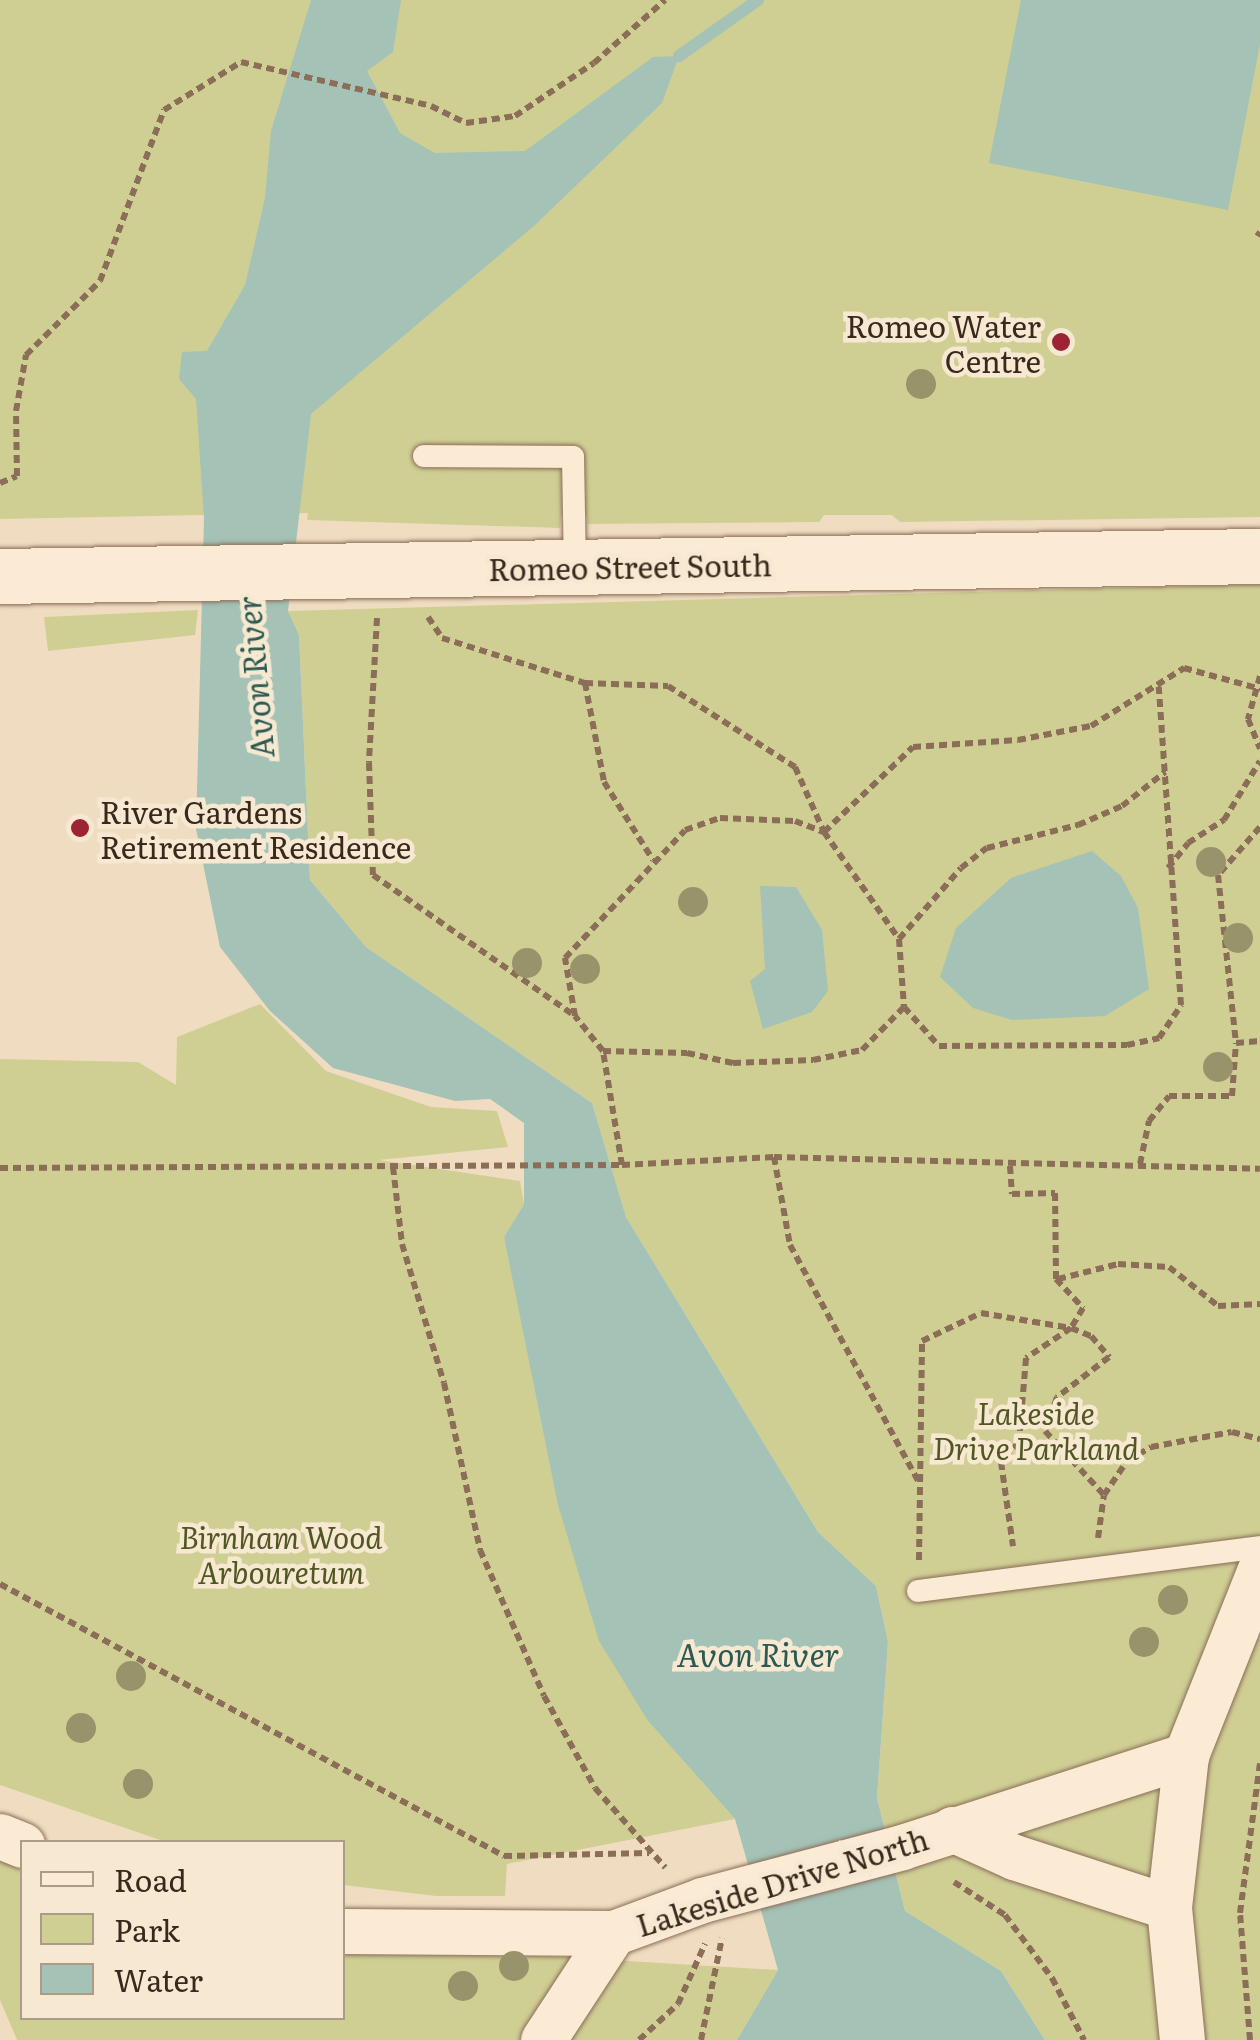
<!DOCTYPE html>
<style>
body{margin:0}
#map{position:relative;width:1260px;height:2040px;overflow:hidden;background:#f0ddc1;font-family:Literata,serif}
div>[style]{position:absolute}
.green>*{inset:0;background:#cfcf94}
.water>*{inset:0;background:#a4c2b6}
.stream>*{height:12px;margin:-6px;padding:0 6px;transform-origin:6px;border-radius:6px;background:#a4c2b6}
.path>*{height:6px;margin-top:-3px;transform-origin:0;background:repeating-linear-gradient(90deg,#8b6d58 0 8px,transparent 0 13px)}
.roads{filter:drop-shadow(0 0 2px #8b6d58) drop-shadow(0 0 2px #8b6d58)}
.service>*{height:22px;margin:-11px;padding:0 11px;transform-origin:11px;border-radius:11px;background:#fbebd5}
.minor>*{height:45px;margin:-22.5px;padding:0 22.5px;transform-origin:22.5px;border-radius:22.5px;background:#fbebd5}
.secondary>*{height:55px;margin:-27.5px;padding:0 27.5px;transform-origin:27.5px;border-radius:27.5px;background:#fbebd5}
.trees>*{width:30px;height:30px;margin:-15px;border-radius:50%;background:#98936a}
.dots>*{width:28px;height:28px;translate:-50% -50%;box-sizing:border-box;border:5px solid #f7e8d1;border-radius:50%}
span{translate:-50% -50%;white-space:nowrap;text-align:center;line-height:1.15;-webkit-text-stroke:9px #f7e8d1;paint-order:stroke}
.poi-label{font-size:30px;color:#3a281d}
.right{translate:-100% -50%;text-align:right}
.left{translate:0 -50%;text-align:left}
.street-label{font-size:30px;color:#3a281d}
.park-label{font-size:30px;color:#505722;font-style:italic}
.water-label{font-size:32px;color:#2b5a52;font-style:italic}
.legend{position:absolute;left:20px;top:1840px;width:325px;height:180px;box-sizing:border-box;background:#f7e8d1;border:2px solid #ab9b89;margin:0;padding:12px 18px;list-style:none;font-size:30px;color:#3a281d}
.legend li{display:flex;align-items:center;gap:20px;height:50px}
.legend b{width:50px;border:2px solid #ab9b89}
</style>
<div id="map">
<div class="green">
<div style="clip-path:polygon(0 0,1260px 0,1260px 517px,900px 522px,892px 515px,824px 515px,819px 522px,588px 524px,586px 514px,561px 514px,560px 528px,307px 520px,308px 513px,0 519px)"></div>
<div style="clip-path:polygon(1260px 584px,1260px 2040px,1045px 2040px,1001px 1971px,905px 1911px,877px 1798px,888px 1642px,876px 1586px,818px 1532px,626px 1217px,592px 1103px,366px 947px,310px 880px,299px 635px,288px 611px)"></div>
<div style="clip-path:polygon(198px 610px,195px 635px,48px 651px,44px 617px)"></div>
<div style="clip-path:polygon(260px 1004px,326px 1071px,431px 1107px,497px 1111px,508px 1147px,379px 1160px,520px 1181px,524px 1204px,504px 1237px,534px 1363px,648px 1721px,735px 1819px,507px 1864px,505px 1896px,436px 1896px,343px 1885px,342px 1842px,166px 1842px,0 1785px,0 1059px,138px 1062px,176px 1085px,177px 1037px)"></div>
<div style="clip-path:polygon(0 1854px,22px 1860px,22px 2018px,342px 2018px,343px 1944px,778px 1970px,737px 2040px,17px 2040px,0 2000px)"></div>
</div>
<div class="water">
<div style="clip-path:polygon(311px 0,401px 0,393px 52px,367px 71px,400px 133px,435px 153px,525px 151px,653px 57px,679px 56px,662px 103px,535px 225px,311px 414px,288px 611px,299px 635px,310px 880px,366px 947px,592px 1103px,626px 1217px,818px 1532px,876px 1586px,888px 1642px,877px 1798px,905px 1911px,1001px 1971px,1045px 2040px,737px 2040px,778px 1970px,735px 1819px,648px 1721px,599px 1641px,558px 1505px,504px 1237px,524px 1204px,524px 1123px,490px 1099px,455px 1101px,333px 1068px,270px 1011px,220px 947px,196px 829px,204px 518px,196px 399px,179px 379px,182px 352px,207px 351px,245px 285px,265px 198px,271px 131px)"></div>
<div style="clip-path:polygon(1021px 0,1260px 0,1260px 44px,1228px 210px,989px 163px)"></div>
<div style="clip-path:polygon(1092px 851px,1121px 876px,1138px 908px,1149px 989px,1105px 1016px,1012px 1020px,973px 1008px,940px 977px,956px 928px,1011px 878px)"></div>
<div style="clip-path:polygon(760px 886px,796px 887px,822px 930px,828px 991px,812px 1012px,763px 1029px,750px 981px,765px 969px)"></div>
</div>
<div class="stream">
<div style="left:679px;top:56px;width:97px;rotate:-35.3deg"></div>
</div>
<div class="path">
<div style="left:1257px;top:236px;width:5px;rotate:-53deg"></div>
<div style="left:0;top:483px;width:18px;rotate:-22deg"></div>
<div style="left:17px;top:476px;width:65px;rotate:-90.9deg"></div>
<div style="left:16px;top:411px;width:57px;rotate:-79.9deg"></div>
<div style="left:26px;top:355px;width:105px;rotate:-45deg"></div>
<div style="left:100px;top:281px;width:183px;rotate:-69.5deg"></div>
<div style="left:164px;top:110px;width:91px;rotate:-31.9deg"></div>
<div style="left:241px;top:62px;width:195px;rotate:13deg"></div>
<div style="left:431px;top:106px;width:39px;rotate:26deg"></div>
<div style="left:466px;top:123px;width:49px;rotate:-8.1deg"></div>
<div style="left:515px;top:116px;width:95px;rotate:-33.9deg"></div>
<div style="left:594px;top:63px;width:95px;rotate:-41.6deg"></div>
<div style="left:428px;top:617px;width:25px;rotate:56deg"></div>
<div style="left:442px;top:638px;width:150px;rotate:17.5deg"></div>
<div style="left:585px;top:683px;width:83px;rotate:2.1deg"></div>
<div style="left:668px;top:686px;width:151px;rotate:32.5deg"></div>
<div style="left:795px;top:767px;width:71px;rotate:66deg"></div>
<div style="left:824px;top:832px;width:123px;rotate:-43.7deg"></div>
<div style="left:913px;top:747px;width:105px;rotate:-3.8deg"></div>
<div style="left:1018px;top:740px;width:74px;rotate:-10.9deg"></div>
<div style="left:1091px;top:726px;width:110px;rotate:-31.9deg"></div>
<div style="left:1184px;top:668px;width:79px;rotate:15.4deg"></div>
<div style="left:377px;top:618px;width:145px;rotate:93.2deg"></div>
<div style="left:369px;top:763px;width:112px;rotate:88deg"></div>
<div style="left:373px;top:875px;width:245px;rotate:34.9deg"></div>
<div style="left:1260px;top:676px;width:45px;rotate:105.6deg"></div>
<div style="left:1248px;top:719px;width:32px;rotate:68deg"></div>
<div style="left:585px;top:683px;width:101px;rotate:79.1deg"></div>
<div style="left:604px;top:782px;width:92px;rotate:57.9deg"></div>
<div style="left:1260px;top:827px;width:64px;rotate:131.2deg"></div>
<div style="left:1218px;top:875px;width:169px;rotate:83.9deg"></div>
<div style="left:1236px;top:1043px;width:24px;rotate:-5deg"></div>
<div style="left:1168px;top:868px;width:32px;rotate:-51deg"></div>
<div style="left:1188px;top:843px;width:43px;rotate:-32.6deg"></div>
<div style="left:1224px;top:820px;width:69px;rotate:-58.6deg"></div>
<div style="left:899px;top:939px;width:94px;rotate:-48.9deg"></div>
<div style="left:961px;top:868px;width:33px;rotate:-38deg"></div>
<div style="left:987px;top:848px;width:94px;rotate:-14.2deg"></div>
<div style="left:1078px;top:825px;width:48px;rotate:-23.4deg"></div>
<div style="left:1122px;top:806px;width:55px;rotate:-38.3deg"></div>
<div style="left:603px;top:1051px;width:45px;rotate:-128.7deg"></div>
<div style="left:575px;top:1016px;width:59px;rotate:-99.8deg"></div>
<div style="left:565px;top:958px;width:175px;rotate:-46.8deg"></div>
<div style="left:685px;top:830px;width:37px;rotate:-19deg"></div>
<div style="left:720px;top:818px;width:75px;rotate:2.3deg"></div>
<div style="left:795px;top:821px;width:31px;rotate:21deg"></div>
<div style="left:824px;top:832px;width:131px;rotate:55deg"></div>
<div style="left:899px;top:939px;width:68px;rotate:85.8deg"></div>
<div style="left:904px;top:1007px;width:52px;rotate:48.1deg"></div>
<div style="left:939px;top:1046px;width:188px;rotate:-0.3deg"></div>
<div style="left:1127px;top:1045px;width:33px;rotate:-12deg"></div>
<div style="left:1159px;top:1038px;width:40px;rotate:-56deg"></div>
<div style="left:1181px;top:1005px;width:319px;rotate:-94deg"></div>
<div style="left:774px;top:1157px;width:89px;rotate:79.7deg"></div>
<div style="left:790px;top:1245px;width:271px;rotate:61.5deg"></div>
<div style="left:1140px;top:1164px;width:44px;rotate:-78.2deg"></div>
<div style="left:1149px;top:1121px;width:32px;rotate:-51deg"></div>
<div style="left:1169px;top:1096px;width:63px"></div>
<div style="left:1232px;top:1096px;width:53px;rotate:-85.7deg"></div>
<div style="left:622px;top:1165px;width:116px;rotate:-99.5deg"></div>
<div style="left:603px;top:1051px;width:84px;rotate:1.4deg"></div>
<div style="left:687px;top:1053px;width:47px;rotate:12.3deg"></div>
<div style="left:733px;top:1063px;width:80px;rotate:-2.1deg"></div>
<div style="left:813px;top:1060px;width:50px;rotate:-11.5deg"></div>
<div style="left:862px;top:1050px;width:60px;rotate:-45.7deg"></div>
<div style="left:1010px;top:1166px;width:28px;rotate:86deg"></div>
<div style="left:1012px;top:1194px;width:43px;rotate:-1.3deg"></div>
<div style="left:1055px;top:1193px;width:86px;rotate:89.3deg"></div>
<div style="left:1056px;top:1279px;width:40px;rotate:47deg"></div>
<div style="left:1083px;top:1308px;width:23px;rotate:121deg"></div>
<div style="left:1071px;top:1328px;width:54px;rotate:146.3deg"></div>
<div style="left:1026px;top:1358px;width:84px;rotate:94.8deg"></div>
<div style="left:1019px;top:1442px;width:27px;rotate:132deg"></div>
<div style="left:1001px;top:1462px;width:85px;rotate:81.9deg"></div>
<div style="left:393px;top:1167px;width:78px;rotate:83.3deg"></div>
<div style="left:402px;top:1244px;width:145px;rotate:73.2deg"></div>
<div style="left:444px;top:1383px;width:171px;rotate:77.8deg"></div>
<div style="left:480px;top:1550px;width:159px;rotate:66.3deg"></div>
<div style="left:544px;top:1696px;width:105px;rotate:61deg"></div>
<div style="left:595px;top:1788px;width:106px;rotate:48.5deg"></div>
<div style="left:0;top:1168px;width:622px;rotate:-0.28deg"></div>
<div style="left:622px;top:1165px;width:152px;rotate:-3deg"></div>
<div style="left:774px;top:1157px;width:486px;rotate:1.4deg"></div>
<div style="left:1058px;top:1279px;width:62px;rotate:-14deg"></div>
<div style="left:1118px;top:1264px;width:51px;rotate:3.4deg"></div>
<div style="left:1169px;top:1267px;width:63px;rotate:38.5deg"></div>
<div style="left:1218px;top:1306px;width:42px;rotate:-2.7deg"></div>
<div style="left:1098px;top:1538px;width:43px;rotate:-82.1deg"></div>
<div style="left:1104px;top:1495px;width:41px;rotate:-55.9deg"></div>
<div style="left:1127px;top:1461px;width:28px;rotate:-30deg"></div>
<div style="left:1151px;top:1447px;width:82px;rotate:-10.5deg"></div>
<div style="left:1232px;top:1432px;width:29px;rotate:14deg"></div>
<div style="left:919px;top:1560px;width:219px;rotate:-89.2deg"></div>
<div style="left:922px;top:1341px;width:65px;rotate:-25.4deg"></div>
<div style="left:981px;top:1313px;width:91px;rotate:9.5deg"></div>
<div style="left:1071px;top:1328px;width:22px;rotate:22deg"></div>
<div style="left:1091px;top:1336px;width:28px;rotate:49deg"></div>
<div style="left:1109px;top:1357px;width:66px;rotate:142.4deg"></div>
<div style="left:1057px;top:1397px;width:36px;rotate:109deg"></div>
<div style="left:1045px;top:1431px;width:87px;rotate:47.3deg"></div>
<div style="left:0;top:1584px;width:573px;rotate:28.35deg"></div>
<div style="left:504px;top:1856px;width:145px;rotate:-1.2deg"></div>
<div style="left:954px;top:1882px;width:61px;rotate:32.9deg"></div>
<div style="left:1005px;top:1915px;width:79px;rotate:53.3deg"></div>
<div style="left:1052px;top:1978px;width:70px;rotate:62.7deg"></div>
<div style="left:639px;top:2040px;width:53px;rotate:-42.7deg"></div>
<div style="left:678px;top:2004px;width:66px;rotate:-65.8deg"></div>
<div style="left:701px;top:2040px;width:104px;rotate:-78.4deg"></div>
<div style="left:1250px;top:2040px;width:127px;rotate:-94.5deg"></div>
<div style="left:1240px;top:1913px;width:151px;rotate:-82.4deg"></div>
</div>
<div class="roads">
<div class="service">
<div style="left:424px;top:456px;width:149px;rotate:0.4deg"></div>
<div style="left:573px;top:457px;width:110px;rotate:89deg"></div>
<div style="left:918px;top:1591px;width:345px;rotate:-7.3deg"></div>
</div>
<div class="minor">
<div style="left:952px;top:1829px;width:68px;rotate:24.3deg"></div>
<div style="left:1014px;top:1857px;width:163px;rotate:17.9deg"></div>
<div style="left:0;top:1836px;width:24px;rotate:22deg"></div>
<div style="left:342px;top:1931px;width:271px;rotate:0.4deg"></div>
<div style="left:613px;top:1933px;width:95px;rotate:-20.3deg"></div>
<div style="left:702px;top:1900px;width:207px;rotate:-14.8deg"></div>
<div style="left:902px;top:1847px;width:299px;rotate:-17.9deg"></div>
<div style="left:543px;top:2040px;width:128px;rotate:-56.8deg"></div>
<div style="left:1182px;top:2040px;width:134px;rotate:-95.6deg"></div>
<div style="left:1169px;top:1907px;width:153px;rotate:-83.6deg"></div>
<div style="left:1186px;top:1755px;width:200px;rotate:-68.3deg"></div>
</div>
<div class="secondary">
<div style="left:0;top:576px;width:1260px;rotate:-0.91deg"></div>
</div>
</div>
<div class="trees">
<div style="left:921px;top:384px"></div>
<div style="left:1211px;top:862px"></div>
<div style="left:693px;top:902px"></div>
<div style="left:1238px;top:938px"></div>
<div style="left:527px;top:963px"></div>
<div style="left:585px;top:969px"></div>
<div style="left:1218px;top:1067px"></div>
<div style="left:1173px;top:1600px"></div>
<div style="left:1144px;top:1642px"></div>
<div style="left:131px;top:1676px"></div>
<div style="left:81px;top:1728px"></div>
<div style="left:138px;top:1784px"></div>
<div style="left:514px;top:1966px"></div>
<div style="left:463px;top:1986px"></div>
</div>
<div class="dots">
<div style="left:1061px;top:342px;background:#9d2433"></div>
<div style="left:80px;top:828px;background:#9d2433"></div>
</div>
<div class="poi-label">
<span class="right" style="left:1041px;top:342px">Romeo Water<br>Centre</span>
<span class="left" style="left:100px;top:828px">River Gardens<br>Retirement Residence</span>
</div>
<div class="street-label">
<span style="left:630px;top:566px;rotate:-1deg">Romeo Street South</span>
<span style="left:782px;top:1881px;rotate:-17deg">Lakeside Drive North</span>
</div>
<div class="park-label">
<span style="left:1036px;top:1429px">Lakeside<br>Drive Parkland</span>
<span style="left:281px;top:1553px">Birnham Wood<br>Arbouretum</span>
</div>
<div class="water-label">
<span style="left:254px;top:677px;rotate:-95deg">Avon River</span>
<span style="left:758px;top:1653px">Avon River</span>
</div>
<ul class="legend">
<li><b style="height:12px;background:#fbebd5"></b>Road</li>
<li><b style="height:28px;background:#cfcf94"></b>Park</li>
<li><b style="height:28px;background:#a4c2b6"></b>Water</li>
</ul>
</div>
